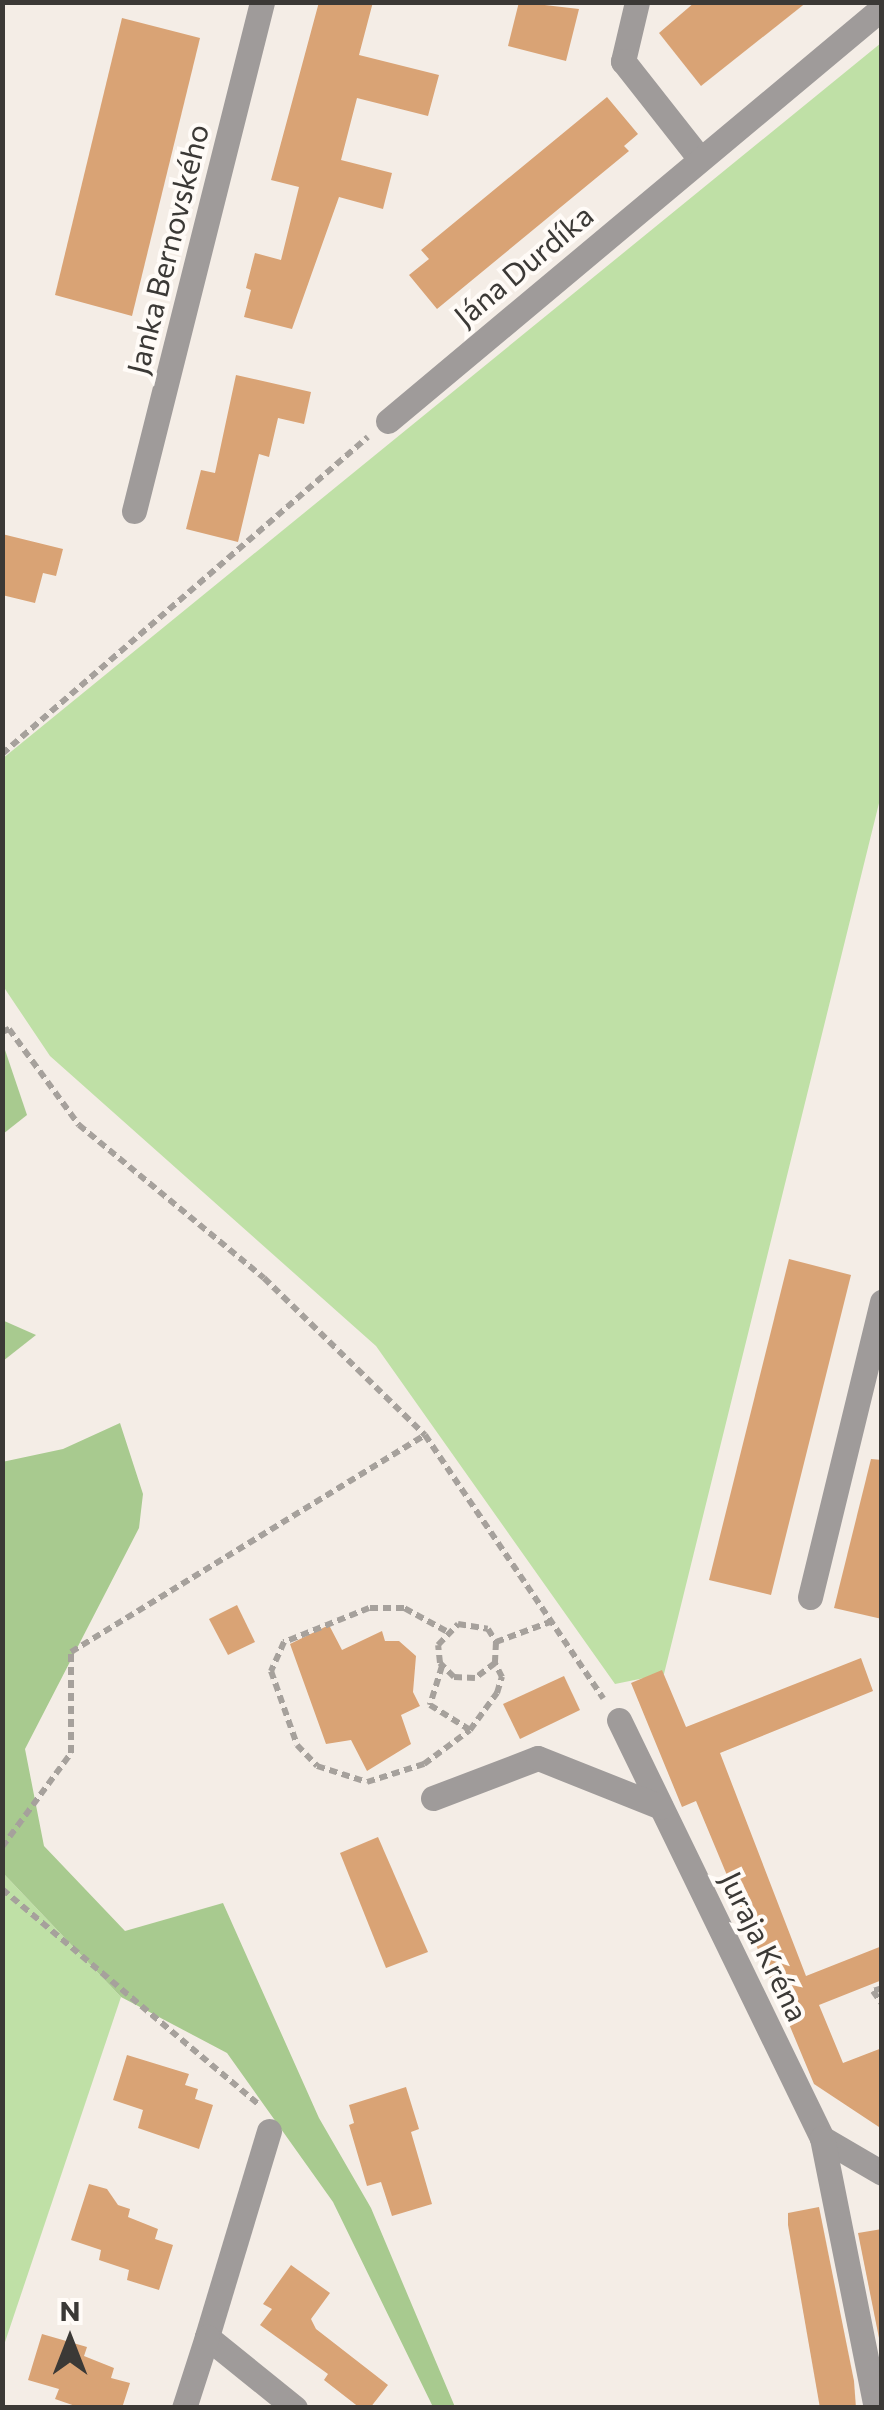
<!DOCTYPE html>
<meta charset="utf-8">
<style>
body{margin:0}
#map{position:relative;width:884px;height:2410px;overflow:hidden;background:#f4ede6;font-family:Commissioner,sans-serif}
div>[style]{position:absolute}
.green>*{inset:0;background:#bfe0a6}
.forest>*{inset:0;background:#a8ca8f}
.building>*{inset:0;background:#d9a375}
.path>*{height:6px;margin-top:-3px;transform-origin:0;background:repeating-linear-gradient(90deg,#a6a19c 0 8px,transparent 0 13px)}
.minor>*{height:25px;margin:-12.5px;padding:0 12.5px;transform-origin:12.5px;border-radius:12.5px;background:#9f9b9a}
span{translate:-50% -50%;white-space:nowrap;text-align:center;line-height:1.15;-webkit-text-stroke:8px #fffbf7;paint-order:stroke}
.street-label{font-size:30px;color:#3b3936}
.frame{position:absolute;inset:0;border:5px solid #3b3936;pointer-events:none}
.north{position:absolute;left:20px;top:2290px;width:100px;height:100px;-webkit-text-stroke:8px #fffbf7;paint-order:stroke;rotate:0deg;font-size:28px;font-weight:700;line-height:40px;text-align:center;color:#3b3936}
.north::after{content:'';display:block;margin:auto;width:35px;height:45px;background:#3b3936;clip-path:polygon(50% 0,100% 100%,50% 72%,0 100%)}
</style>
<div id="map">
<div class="green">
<div style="clip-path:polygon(881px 43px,881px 795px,664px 1674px,615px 1684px,376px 1346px,50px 1056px,3px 986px,2px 759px)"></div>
<div style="clip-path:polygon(3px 1873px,121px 1997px,3px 2348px)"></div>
</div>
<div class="forest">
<div style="clip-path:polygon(3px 1044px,27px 1115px,3px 1134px)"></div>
<div style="clip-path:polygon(2px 1320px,36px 1335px,3px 1361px,2px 1361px)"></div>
<div style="clip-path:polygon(120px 1423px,143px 1494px,139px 1528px,25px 1749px,44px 1846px,125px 1931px,223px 1903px,319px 2118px,371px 2208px,455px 2407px,433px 2407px,333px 2202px,227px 2053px,121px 1997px,3px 1873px,2px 1462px,63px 1449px)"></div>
</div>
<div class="building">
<div style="clip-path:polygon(319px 2px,373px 2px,359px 55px,439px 75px,428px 116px,357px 98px,341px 160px,392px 173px,383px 209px,339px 197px,292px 329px,244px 317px,251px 290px,246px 288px,255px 253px,281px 260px,299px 187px,271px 180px)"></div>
<div style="clip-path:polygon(519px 2px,579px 9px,566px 61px,508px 46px)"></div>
<div style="clip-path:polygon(695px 2px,807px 2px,701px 86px,659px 33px)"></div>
<div style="clip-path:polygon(122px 18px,200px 38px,132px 316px,55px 295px)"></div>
<div style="clip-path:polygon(607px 97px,638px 134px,624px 146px,629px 151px,437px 309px,409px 275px,429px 259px,421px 250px)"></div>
<div style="clip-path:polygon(236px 375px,311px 392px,304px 424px,278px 418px,269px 457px,259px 454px,238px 542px,186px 529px,201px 470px,215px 473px)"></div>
<div style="clip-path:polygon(2px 534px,63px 549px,56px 576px,43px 573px,35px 603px,2px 595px)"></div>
<div style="clip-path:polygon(789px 1259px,851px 1275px,771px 1595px,709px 1580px)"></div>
<div style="clip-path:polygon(871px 1459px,882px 1460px,882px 1619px,834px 1608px)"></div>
<div style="clip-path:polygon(237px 1605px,255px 1642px,228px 1655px,209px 1619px)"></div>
<div style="clip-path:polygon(329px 1625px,342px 1650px,382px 1631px,385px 1641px,399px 1641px,416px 1656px,413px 1692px,420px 1706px,401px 1715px,411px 1744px,367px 1771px,351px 1740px,326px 1744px,290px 1644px)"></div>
<div style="clip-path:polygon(861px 1658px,873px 1691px,720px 1753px,806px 1976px,882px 1946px,882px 1980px,819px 2005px,843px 2063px,882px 2048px,882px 2129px,814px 2084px,696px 1801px,682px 1807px,631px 1683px,662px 1670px,686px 1727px)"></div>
<div style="clip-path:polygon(564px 1676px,580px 1710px,520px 1739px,503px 1704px)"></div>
<div style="clip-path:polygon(378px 1837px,428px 1952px,386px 1968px,340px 1853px)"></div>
<div style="clip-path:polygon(127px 2055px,189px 2074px,185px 2085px,198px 2089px,195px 2099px,213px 2105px,199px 2149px,138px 2128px,143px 2110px,113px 2100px)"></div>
<div style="clip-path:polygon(406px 2087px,419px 2129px,411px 2132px,432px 2204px,392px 2216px,381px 2182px,367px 2186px,349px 2125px,354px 2123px,349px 2105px)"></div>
<div style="clip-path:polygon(89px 2184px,107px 2189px,118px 2205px,130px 2209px,128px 2217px,158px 2229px,155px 2239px,173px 2245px,159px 2290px,127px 2280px,129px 2270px,99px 2260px,101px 2250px,71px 2240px)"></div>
<div style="clip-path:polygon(819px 2207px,854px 2381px,856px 2408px,820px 2408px,788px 2225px,788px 2213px)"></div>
<div style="clip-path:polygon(882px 2229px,882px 2353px,858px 2233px)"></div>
<div style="clip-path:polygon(291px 2265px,330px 2293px,311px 2319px,316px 2329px,388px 2385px,370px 2408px,360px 2408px,324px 2380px,328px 2374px,260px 2325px,272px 2309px,263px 2304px)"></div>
<div style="clip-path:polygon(42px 2334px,87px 2347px,84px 2356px,114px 2368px,111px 2378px,130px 2383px,122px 2408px,81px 2408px,55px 2399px,59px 2389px,28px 2380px)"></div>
</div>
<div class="path">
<div style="left:2px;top:754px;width:484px;rotate:-40.9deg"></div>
<div style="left:2px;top:1032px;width:8px;rotate:-23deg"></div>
<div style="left:9px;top:1029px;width:119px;rotate:53.9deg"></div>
<div style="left:79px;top:1125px;width:240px;rotate:39.6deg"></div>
<div style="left:264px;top:1278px;width:225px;rotate:44.3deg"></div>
<div style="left:425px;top:1435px;width:318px;rotate:55.9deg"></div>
<div style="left:446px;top:1631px;width:48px;rotate:-151.3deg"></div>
<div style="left:404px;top:1608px;width:35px;rotate:180deg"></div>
<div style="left:369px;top:1608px;width:92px;rotate:158.2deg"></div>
<div style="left:284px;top:1642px;width:32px;rotate:114deg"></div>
<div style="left:271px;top:1671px;width:78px;rotate:70.6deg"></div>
<div style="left:297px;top:1745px;width:29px;rotate:46deg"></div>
<div style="left:317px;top:1766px;width:52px;rotate:17.7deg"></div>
<div style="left:367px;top:1782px;width:60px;rotate:-17.5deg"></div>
<div style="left:424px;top:1764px;width:57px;rotate:-36.5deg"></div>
<div style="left:470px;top:1730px;width:46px;rotate:-53.9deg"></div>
<div style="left:497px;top:1693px;width:17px;rotate:-73deg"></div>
<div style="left:502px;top:1677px;width:16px;rotate:-117deg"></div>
<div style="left:496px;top:1642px;width:21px;rotate:93deg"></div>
<div style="left:495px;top:1663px;width:25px;rotate:143deg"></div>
<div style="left:475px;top:1678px;width:21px;rotate:-177deg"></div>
<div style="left:454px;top:1677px;width:20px;rotate:-135deg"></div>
<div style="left:440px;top:1663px;width:18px;rotate:-96deg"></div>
<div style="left:438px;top:1645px;width:29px;rotate:-46deg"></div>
<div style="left:458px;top:1624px;width:30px;rotate:9deg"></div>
<div style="left:488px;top:1629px;width:15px;rotate:58deg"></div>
<div style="left:496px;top:1642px;width:58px;rotate:-20.3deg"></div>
<div style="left:442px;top:1666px;width:41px;rotate:107.1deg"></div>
<div style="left:430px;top:1705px;width:47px;rotate:32deg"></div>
<div style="left:2px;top:1847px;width:117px;rotate:-53.7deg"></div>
<div style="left:71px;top:1753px;width:101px;rotate:-90deg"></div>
<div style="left:71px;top:1652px;width:415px;rotate:-31.5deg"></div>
<div style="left:2px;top:1889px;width:334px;rotate:40deg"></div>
<div style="left:882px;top:1988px;width:9px;rotate:162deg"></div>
<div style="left:873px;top:1991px;width:16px;rotate:55deg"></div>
</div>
<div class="minor">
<div style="left:637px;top:2px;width:61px;rotate:103.3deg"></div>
<div style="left:623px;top:61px;width:125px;rotate:51.8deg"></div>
<div style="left:388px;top:421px;width:644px;rotate:-39.9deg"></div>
<div style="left:134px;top:511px;width:525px;rotate:-75.88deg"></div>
<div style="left:810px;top:1597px;width:304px;rotate:-76.3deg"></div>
<div style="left:619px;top:1720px;width:465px;rotate:64.1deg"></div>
<div style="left:822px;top:2138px;width:69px;rotate:30.3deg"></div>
<div style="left:433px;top:1798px;width:112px;rotate:-20.9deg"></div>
<div style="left:538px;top:1758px;width:132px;rotate:21.7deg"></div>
<div style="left:269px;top:2131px;width:215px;rotate:106.8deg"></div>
<div style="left:207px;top:2337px;width:113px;rotate:38.9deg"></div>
<div style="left:822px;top:2138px;width:275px;rotate:78.7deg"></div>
<div style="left:184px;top:2408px;width:75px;rotate:-72.1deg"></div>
</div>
<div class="street-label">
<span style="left:167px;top:249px;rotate:-76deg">Janka Bernovského</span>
<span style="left:523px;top:265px;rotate:-40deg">Jána Durdíka</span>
<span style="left:765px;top:1946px;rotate:64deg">Juraja Kréna</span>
</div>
<div class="frame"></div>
<div class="north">N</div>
</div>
